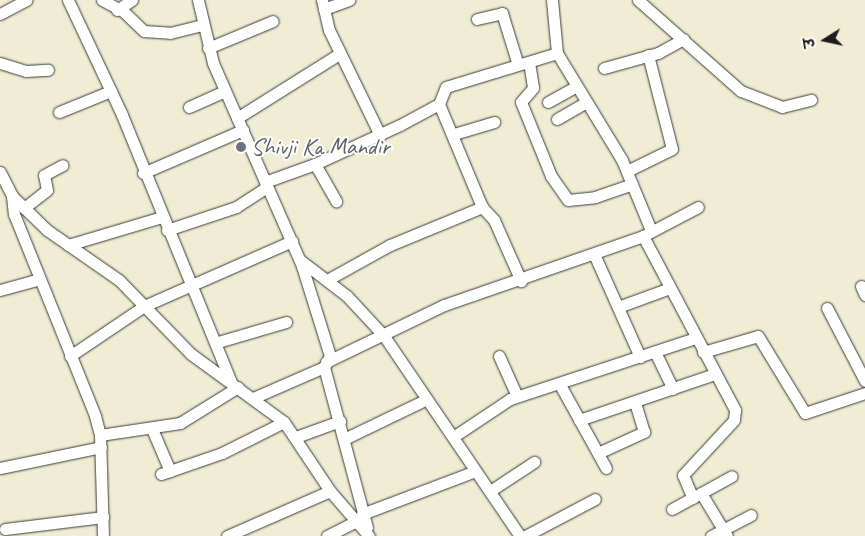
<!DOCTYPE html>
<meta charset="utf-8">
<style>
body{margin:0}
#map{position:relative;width:865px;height:536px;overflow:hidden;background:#f1ecd4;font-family:Caveat,"Playpen Sans Deva",sans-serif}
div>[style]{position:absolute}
.roads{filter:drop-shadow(0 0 1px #3c3b38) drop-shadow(0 0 1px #3c3b38)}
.minor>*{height:11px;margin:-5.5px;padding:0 5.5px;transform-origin:5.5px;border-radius:5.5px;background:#fff}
.dots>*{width:14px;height:14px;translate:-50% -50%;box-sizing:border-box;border:2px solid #fdfcf7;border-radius:50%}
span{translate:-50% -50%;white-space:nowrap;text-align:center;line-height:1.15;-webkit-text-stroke:4px #fdfcf7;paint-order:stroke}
.worship-label{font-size:24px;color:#5b616d}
.left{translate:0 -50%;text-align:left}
.north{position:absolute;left:800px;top:15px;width:50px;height:50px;-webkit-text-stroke:4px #fdfcf7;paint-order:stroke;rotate:260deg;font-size:14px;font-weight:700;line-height:20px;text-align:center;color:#1c1c1c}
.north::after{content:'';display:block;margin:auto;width:18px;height:22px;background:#1c1c1c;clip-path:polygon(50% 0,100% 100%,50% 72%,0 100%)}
</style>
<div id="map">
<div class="roads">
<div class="minor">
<div style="left:68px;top:0;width:127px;rotate:64.8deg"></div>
<div style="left:122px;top:115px;width:288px;rotate:67.8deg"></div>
<div style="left:102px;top:0;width:24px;rotate:28deg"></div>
<div style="left:123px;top:11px;width:29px;rotate:44deg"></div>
<div style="left:144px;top:31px;width:26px;rotate:4deg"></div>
<div style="left:170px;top:33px;width:32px;rotate:-14deg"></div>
<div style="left:198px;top:0;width:65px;rotate:76.6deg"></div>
<div style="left:213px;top:63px;width:222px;rotate:66.3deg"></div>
<div style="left:302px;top:266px;width:94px;rotate:72.7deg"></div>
<div style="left:330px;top:356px;width:10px;rotate:119deg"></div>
<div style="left:322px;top:0;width:31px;rotate:77deg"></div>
<div style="left:329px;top:30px;width:117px;rotate:64.1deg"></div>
<div style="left:552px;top:0;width:53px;rotate:84.6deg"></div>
<div style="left:557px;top:53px;width:125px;rotate:58.7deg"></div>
<div style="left:622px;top:160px;width:74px;rotate:67.6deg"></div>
<div style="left:638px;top:0;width:137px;rotate:41.5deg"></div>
<div style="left:741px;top:91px;width:44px;rotate:21.3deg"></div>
<div style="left:782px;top:107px;width:30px;rotate:-14deg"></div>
<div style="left:324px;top:9px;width:27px;rotate:-20deg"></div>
<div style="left:117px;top:10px;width:18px;rotate:-34deg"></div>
<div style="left:0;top:14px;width:30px;rotate:-28deg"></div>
<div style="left:477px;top:19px;width:26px;rotate:-13deg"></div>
<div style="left:502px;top:13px;width:54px;rotate:72.9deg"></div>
<div style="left:208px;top:48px;width:70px;rotate:-22.6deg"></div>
<div style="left:529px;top:62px;width:26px;rotate:81deg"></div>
<div style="left:533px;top:88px;width:18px;rotate:131deg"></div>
<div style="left:521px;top:102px;width:80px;rotate:67.9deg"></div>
<div style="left:551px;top:176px;width:29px;rotate:55deg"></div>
<div style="left:568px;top:200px;width:27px;rotate:-6deg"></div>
<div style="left:595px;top:197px;width:39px;rotate:-19deg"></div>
<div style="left:0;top:63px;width:27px;rotate:17deg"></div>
<div style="left:26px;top:71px;width:22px;rotate:-3deg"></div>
<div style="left:604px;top:68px;width:56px;rotate:-15.5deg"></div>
<div style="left:658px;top:53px;width:29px;rotate:-29deg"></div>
<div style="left:548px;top:102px;width:31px;rotate:-29deg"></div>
<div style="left:439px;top:104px;width:112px;rotate:67.3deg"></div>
<div style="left:482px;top:207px;width:18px;rotate:47deg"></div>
<div style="left:494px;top:220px;width:67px;rotate:66.1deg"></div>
<div style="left:189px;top:107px;width:39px;rotate:-24deg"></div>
<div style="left:59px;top:112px;width:56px;rotate:-22deg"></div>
<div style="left:237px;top:118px;width:120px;rotate:-32.1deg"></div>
<div style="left:557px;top:119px;width:34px;rotate:-30deg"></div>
<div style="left:454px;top:134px;width:42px;rotate:-16.7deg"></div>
<div style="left:315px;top:164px;width:43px;rotate:60.4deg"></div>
<div style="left:627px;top:171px;width:50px;rotate:-26.1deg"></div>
<div style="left:672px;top:149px;width:97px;rotate:-104.3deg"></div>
<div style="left:0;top:172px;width:27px;rotate:63deg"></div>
<div style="left:12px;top:196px;width:49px;rotate:44.2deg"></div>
<div style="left:47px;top:230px;width:88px;rotate:34.8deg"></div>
<div style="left:119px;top:280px;width:103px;rotate:45.8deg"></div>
<div style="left:191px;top:354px;width:115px;rotate:36.2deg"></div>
<div style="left:284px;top:422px;width:83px;rotate:56.3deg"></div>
<div style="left:330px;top:491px;width:60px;rotate:49.1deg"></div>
<div style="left:143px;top:173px;width:109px;rotate:-23.3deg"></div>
<div style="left:265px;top:182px;width:53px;rotate:-19.8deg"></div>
<div style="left:315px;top:164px;width:94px;rotate:-24.6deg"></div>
<div style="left:400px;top:125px;width:44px;rotate:-28.3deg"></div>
<div style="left:439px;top:104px;width:18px;rotate:-68deg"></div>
<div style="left:446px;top:87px;width:116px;rotate:-17deg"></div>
<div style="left:12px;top:196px;width:18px;rotate:84deg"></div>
<div style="left:14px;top:214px;width:218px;rotate:68.1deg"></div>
<div style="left:95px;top:416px;width:20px;rotate:75deg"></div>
<div style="left:100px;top:435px;width:101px;rotate:88.3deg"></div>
<div style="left:24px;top:208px;width:29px;rotate:-38deg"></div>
<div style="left:47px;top:190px;width:15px;rotate:-101deg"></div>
<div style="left:44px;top:175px;width:21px;rotate:-28deg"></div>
<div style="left:167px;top:230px;width:73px;rotate:-18.4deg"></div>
<div style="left:236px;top:207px;width:37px;rotate:-33deg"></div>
<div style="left:643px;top:236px;width:197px;rotate:62.1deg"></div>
<div style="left:735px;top:410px;width:10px;rotate:96deg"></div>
<div style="left:734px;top:420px;width:75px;rotate:132.8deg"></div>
<div style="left:683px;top:475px;width:25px;rotate:67deg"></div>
<div style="left:68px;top:245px;width:98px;rotate:-16.6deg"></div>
<div style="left:594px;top:254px;width:113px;rotate:65.9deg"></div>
<div style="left:300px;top:260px;width:59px;rotate:37.5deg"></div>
<div style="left:347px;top:296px;width:54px;rotate:47.2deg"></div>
<div style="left:384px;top:336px;width:242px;rotate:55.8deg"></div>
<div style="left:327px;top:280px;width:72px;rotate:-29.1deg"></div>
<div style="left:390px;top:245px;width:100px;rotate:-22.4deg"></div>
<div style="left:861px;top:286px;width:10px;rotate:66deg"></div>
<div style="left:0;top:290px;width:41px;rotate:-15.4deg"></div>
<div style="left:618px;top:307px;width:55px;rotate:-20.1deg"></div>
<div style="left:827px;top:308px;width:82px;rotate:62.5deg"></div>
<div style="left:218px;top:342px;width:71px;rotate:-16.4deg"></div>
<div style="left:655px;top:352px;width:41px;rotate:64.1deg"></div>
<div style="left:703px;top:352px;width:57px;rotate:-16.2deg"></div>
<div style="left:758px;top:336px;width:90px;rotate:58.6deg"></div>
<div style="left:805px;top:413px;width:63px;rotate:-18.4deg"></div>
<div style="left:70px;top:356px;width:89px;rotate:-34deg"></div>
<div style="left:144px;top:306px;width:162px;rotate:-23.7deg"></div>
<div style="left:499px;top:356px;width:44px;rotate:65.8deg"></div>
<div style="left:326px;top:362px;width:131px;rotate:-25.8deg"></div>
<div style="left:444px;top:305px;width:211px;rotate:-19.1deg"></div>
<div style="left:643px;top:236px;width:62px;rotate:-27.8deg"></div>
<div style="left:559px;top:383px;width:97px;rotate:61.1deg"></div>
<div style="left:253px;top:398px;width:77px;rotate:-23.6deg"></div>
<div style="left:324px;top:367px;width:166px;rotate:75deg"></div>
<div style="left:579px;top:420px;width:144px;rotate:-18.7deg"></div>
<div style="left:152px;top:429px;width:46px;rotate:66.8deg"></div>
<div style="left:100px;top:435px;width:81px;rotate:-8.5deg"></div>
<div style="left:180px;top:423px;width:68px;rotate:-31.8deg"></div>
<div style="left:296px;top:437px;width:47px;rotate:-20deg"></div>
<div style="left:453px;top:437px;width:69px;rotate:-33.7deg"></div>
<div style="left:510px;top:399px;width:196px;rotate:-18.2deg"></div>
<div style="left:344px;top:439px;width:92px;rotate:-25.7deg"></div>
<div style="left:598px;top:453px;width:51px;rotate:-24.5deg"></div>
<div style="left:644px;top:432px;width:31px;rotate:-107deg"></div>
<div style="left:0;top:468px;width:103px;rotate:-11.7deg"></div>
<div style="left:161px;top:474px;width:65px;rotate:-19deg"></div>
<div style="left:222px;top:453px;width:69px;rotate:-26.6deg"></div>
<div style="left:490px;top:491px;width:53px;rotate:-33.4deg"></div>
<div style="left:701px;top:493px;width:50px;rotate:58.8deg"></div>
<div style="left:672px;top:509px;width:68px;rotate:-28.8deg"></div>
<div style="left:362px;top:514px;width:121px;rotate:-20.8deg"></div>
<div style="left:5px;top:529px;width:99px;rotate:-7deg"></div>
<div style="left:227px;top:536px;width:112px;rotate:-23.6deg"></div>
<div style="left:327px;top:536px;width:34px;rotate:-27deg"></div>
<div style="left:525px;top:536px;width:79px;rotate:-27.9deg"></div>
<div style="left:711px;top:536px;width:45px;rotate:-27.7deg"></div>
</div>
</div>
<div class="dots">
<div style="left:241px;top:147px;background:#6b7280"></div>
</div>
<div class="worship-label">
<span class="left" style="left:251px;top:147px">Shivji Ka Mandir</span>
</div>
<div class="north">उ</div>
</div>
